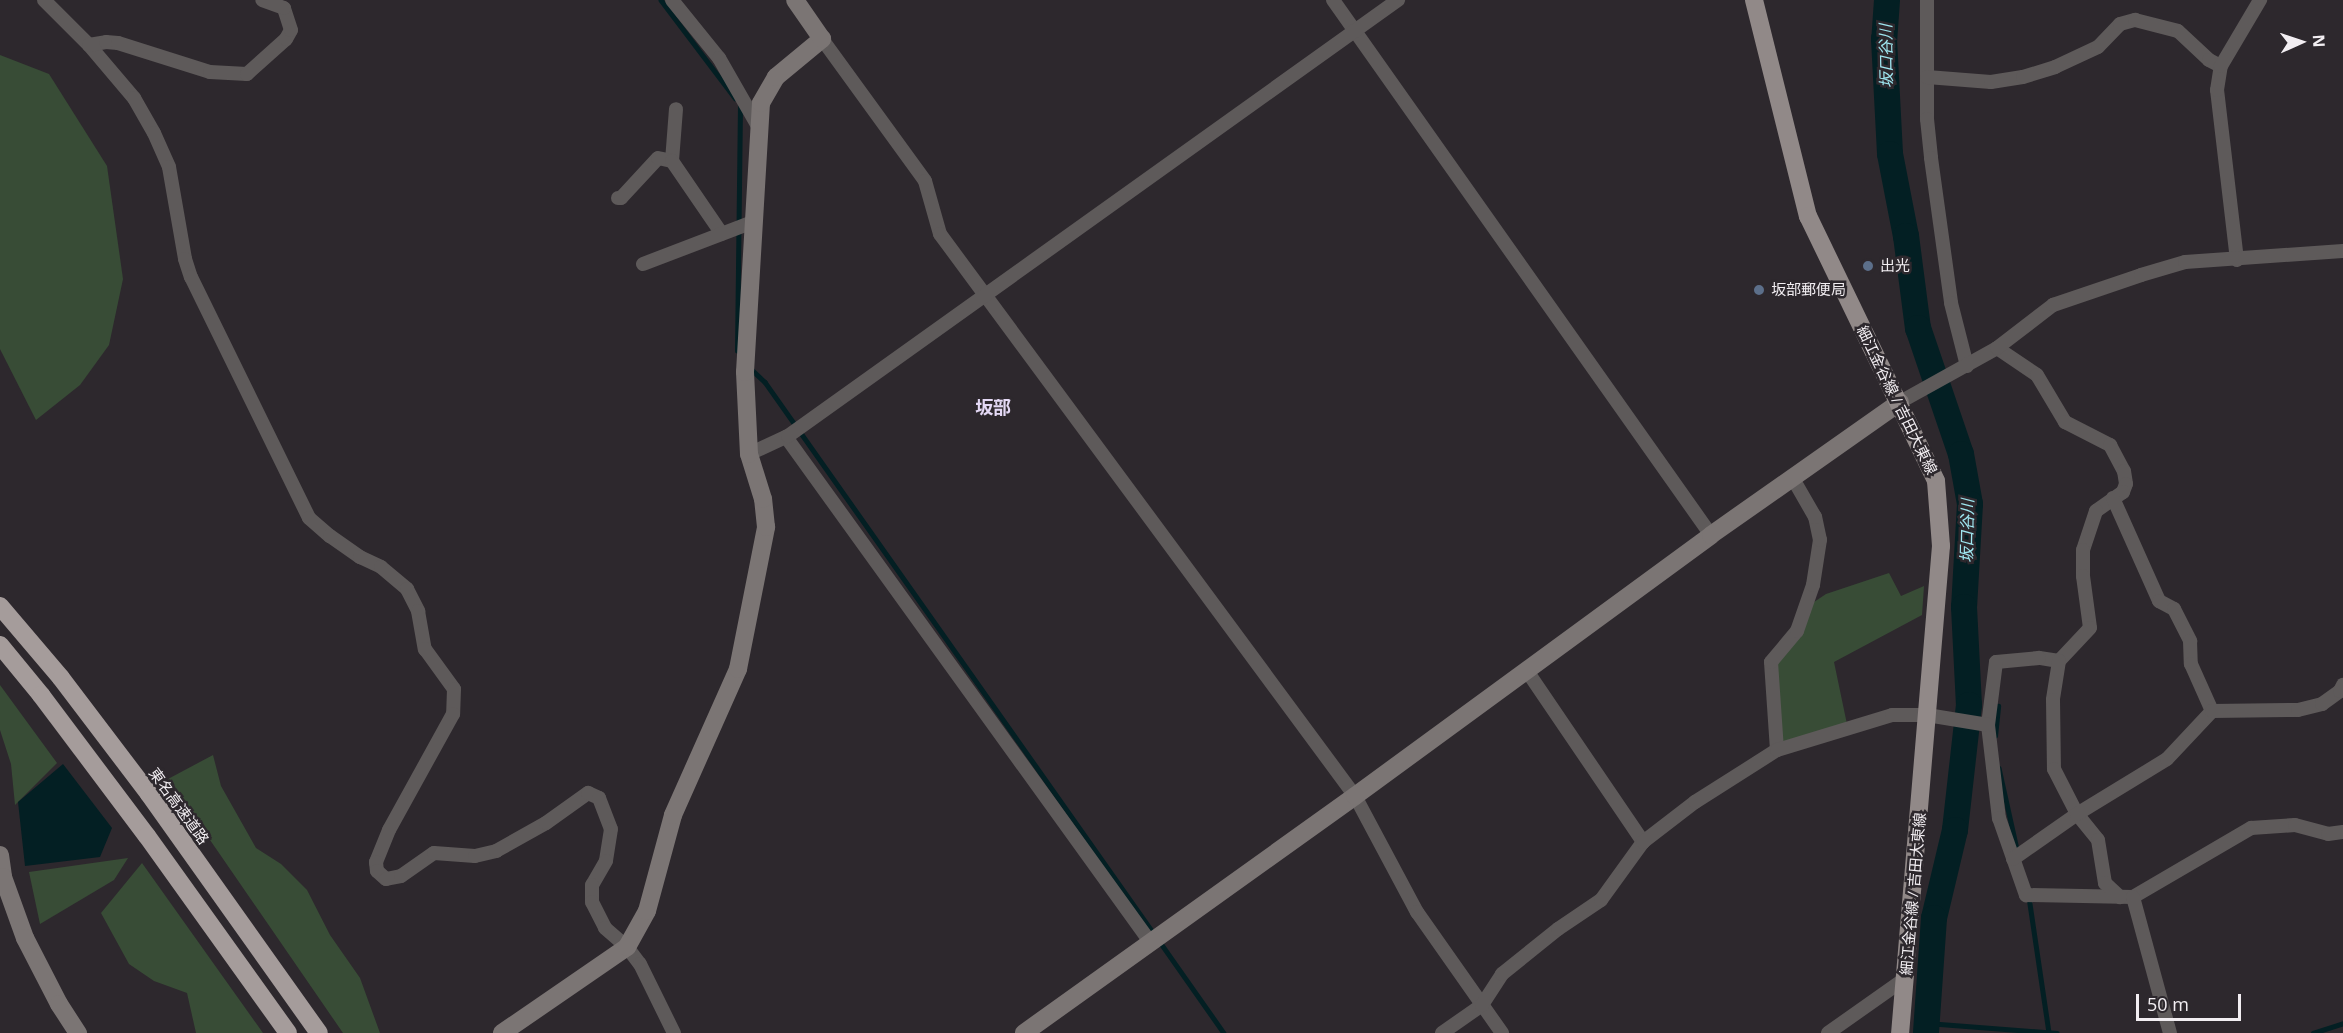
<!DOCTYPE html>
<meta charset="utf-8">
<style>
body{margin:0}
#map{position:relative;width:2343px;height:1033px;overflow:hidden;background:#2d282d;font-family:"Open Sans","Noto Sans JP",sans-serif}
div>[style]{position:absolute}
.green>*{inset:0;background:#384c36}
.water>*{inset:0;background:#031f23}
.stream>*{height:4.5px;margin:-2.25px;padding:0 2.25px;transform-origin:2.25px;border-radius:2.25px;background:#031f23}
.river>*{height:26px;margin:-13px;padding:0 13px;transform-origin:13px;border-radius:13px;background:#031f23}
.street>*{height:14px;margin:-7px;padding:0 7px;transform-origin:7px;border-radius:7px;background:#5e5a5a}
.secondary>*{height:18px;margin:-9px;padding:0 9px;transform-origin:9px;border-radius:9px;background:#7b7574}
.primary>*{height:18px;margin:-9px;padding:0 9px;transform-origin:9px;border-radius:9px;background:#918988}
.highway>*{height:18px;margin:-9px;padding:0 9px;transform-origin:9px;border-radius:9px;background:#a59c9b}
.dots>*{width:16px;height:16px;translate:-50% -50%;box-sizing:border-box;border:3px solid #2d282d;border-radius:50%}
span{translate:-50% -50%;white-space:nowrap;text-align:center;line-height:1.15;-webkit-text-stroke:5px #2d282d;paint-order:stroke}
.poi-label{font-size:15px;color:#f2eef2}
.left{translate:0 -50%;text-align:left}
.street-label{font-size:15px;color:#f2eef2}
.water-label{font-size:16px;color:#9fe7f1;font-style:italic}
.quarter-label{font-size:18px;color:#e4d9f5;font-weight:700}
.north{position:absolute;left:2271px;top:12px;width:60px;height:60px;-webkit-text-stroke:4px #2d282d;paint-order:stroke;rotate:87deg;font-size:16px;font-weight:700;line-height:24px;text-align:center;color:#f2eef2}
.north::after{content:'';display:block;margin:auto;width:21px;height:27px;background:#f2eef2;clip-path:polygon(50% 0,100% 100%,50% 72%,0 100%)}
.scale{position:absolute;left:2136px;top:994px;width:105px;height:27px;box-sizing:border-box;border:3px solid #f2eef2;border-top:0;padding-left:8px;font-size:18px;line-height:21px;white-space:nowrap;color:#f2eef2;-webkit-text-stroke:4px #2d282d;paint-order:stroke}
</style>
<div id="map">
<div class="green">
<div style="clip-path:polygon(0 55px,49px 74px,107px 166px,123px 279px,109px 345px,80px 385px,36px 420px,0 349px)"></div>
<div style="clip-path:polygon(1889px 573px,1901px 596px,1924px 586px,1922px 615px,1834px 662px,1848px 729px,1780px 746px,1771px 662px,1805px 608px,1826px 594px)"></div>
<div style="clip-path:polygon(0 685px,57px 763px,15px 805px,11px 764px,0 730px)"></div>
<div style="clip-path:polygon(213px 755px,221px 786px,256px 848px,281px 864px,307px 890px,330px 935px,360px 978px,380px 1033px,343px 1033px,168px 779px)"></div>
<div style="clip-path:polygon(128px 858px,114px 880px,40px 924px,29px 872px)"></div>
<div style="clip-path:polygon(142px 863px,263px 1033px,196px 1033px,187px 993px,154px 981px,129px 964px,101px 913px)"></div>
</div>
<div class="water">
<div style="clip-path:polygon(63px 764px,112px 828px,100px 857px,25px 866px,18px 802px)"></div>
</div>
<div class="stream">
<div style="left:661px;top:0;width:123px;rotate:52.9deg"></div>
<div style="left:737px;top:351px;width:246px;rotate:-89.3deg"></div>
<div style="left:751px;top:369px;width:19px;rotate:43deg"></div>
<div style="left:765px;top:382px;width:677px;rotate:54.81deg"></div>
<div style="left:1969px;top:705px;width:10px"></div>
<div style="left:1995px;top:736px;width:30px;rotate:-84deg"></div>
<div style="left:1999px;top:768px;width:88px;rotate:77.5deg"></div>
<div style="left:2029px;top:897px;width:137px;rotate:81.6deg"></div>
<div style="left:1160px;top:942px;width:111px;rotate:54.9deg"></div>
<div style="left:1927px;top:1023px;width:130px;rotate:4.4deg"></div>
<div style="left:2313px;top:1033px;width:32px;rotate:-18deg"></div>
</div>
<div class="river">
<div style="left:1887px;top:0;width:39px;rotate:94deg"></div>
<div style="left:1884px;top:39px;width:115px;rotate:87deg"></div>
<div style="left:1890px;top:154px;width:84px;rotate:79deg"></div>
<div style="left:1906px;top:236px;width:93px;rotate:82.6deg"></div>
<div style="left:1918px;top:328px;width:133px;rotate:71.2deg"></div>
<div style="left:1961px;top:454px;width:51px;rotate:79.8deg"></div>
<div style="left:1970px;top:504px;width:103px;rotate:93.3deg"></div>
<div style="left:1964px;top:607px;width:98px;rotate:87.1deg"></div>
<div style="left:1969px;top:705px;width:126px;rotate:96.4deg"></div>
<div style="left:1955px;top:830px;width:90px;rotate:103.4deg"></div>
<div style="left:1934px;top:918px;width:115px;rotate:94deg"></div>
</div>
<div class="street">
<div style="left:44px;top:0;width:64px;rotate:45deg"></div>
<div style="left:89px;top:45px;width:70px;rotate:49.7deg"></div>
<div style="left:134px;top:98px;width:40px;rotate:60.3deg"></div>
<div style="left:154px;top:133px;width:37px;rotate:66deg"></div>
<div style="left:169px;top:167px;width:93px;rotate:80.1deg"></div>
<div style="left:185px;top:259px;width:19px;rotate:72deg"></div>
<div style="left:191px;top:277px;width:268px;rotate:63.9deg"></div>
<div style="left:309px;top:518px;width:28px;rotate:41deg"></div>
<div style="left:330px;top:536px;width:37px;rotate:35deg"></div>
<div style="left:360px;top:557px;width:23px;rotate:25deg"></div>
<div style="left:381px;top:567px;width:34px;rotate:40deg"></div>
<div style="left:407px;top:589px;width:25px;rotate:63deg"></div>
<div style="left:418px;top:611px;width:39px;rotate:80deg"></div>
<div style="left:425px;top:649px;width:49px;rotate:54.1deg"></div>
<div style="left:454px;top:689px;width:25px;rotate:92deg"></div>
<div style="left:453px;top:714px;width:132px;rotate:118.9deg"></div>
<div style="left:389px;top:830px;width:35px;rotate:112deg"></div>
<div style="left:376px;top:862px;width:9px;rotate:84deg"></div>
<div style="left:377px;top:871px;width:12px;rotate:42deg"></div>
<div style="left:386px;top:879px;width:15px;rotate:-11deg"></div>
<div style="left:401px;top:876px;width:40px;rotate:-34.9deg"></div>
<div style="left:434px;top:853px;width:41px;rotate:4.2deg"></div>
<div style="left:475px;top:856px;width:22px;rotate:-13deg"></div>
<div style="left:496px;top:851px;width:57px;rotate:-29.2deg"></div>
<div style="left:546px;top:823px;width:52px;rotate:-35.5deg"></div>
<div style="left:588px;top:793px;width:12px;rotate:24deg"></div>
<div style="left:599px;top:798px;width:33px;rotate:69deg"></div>
<div style="left:611px;top:829px;width:32px;rotate:99deg"></div>
<div style="left:606px;top:861px;width:28px;rotate:120deg"></div>
<div style="left:592px;top:885px;width:17px;rotate:90deg"></div>
<div style="left:592px;top:902px;width:29px;rotate:63deg"></div>
<div style="left:605px;top:928px;width:29px;rotate:41deg"></div>
<div style="left:627px;top:947px;width:21px;rotate:53deg"></div>
<div style="left:640px;top:964px;width:77px;rotate:63.8deg"></div>
<div style="left:672px;top:0;width:75px;rotate:51deg"></div>
<div style="left:719px;top:58px;width:78px;rotate:60.2deg"></div>
<div style="left:1333px;top:0;width:655px;rotate:54.76deg"></div>
<div style="left:1927px;top:0;width:119px;rotate:90deg"></div>
<div style="left:1927px;top:119px;width:39px;rotate:84deg"></div>
<div style="left:1931px;top:158px;width:146px;rotate:82.1deg"></div>
<div style="left:1951px;top:303px;width:65px;rotate:75.7deg"></div>
<div style="left:822px;top:39px;width:175px;rotate:54deg"></div>
<div style="left:925px;top:181px;width:55px;rotate:74.2deg"></div>
<div style="left:940px;top:234px;width:699px;rotate:53.56deg"></div>
<div style="left:1355px;top:796px;width:132px;rotate:61.9deg"></div>
<div style="left:1417px;top:912px;width:148px;rotate:54.9deg"></div>
<div style="left:89px;top:45px;width:17px;rotate:-10deg"></div>
<div style="left:106px;top:42px;width:12px;rotate:5deg"></div>
<div style="left:118px;top:43px;width:96px;rotate:17.5deg"></div>
<div style="left:210px;top:72px;width:37px;rotate:3deg"></div>
<div style="left:247px;top:74px;width:52px;rotate:-41.9deg"></div>
<div style="left:286px;top:39px;width:10px;rotate:-61deg"></div>
<div style="left:291px;top:30px;width:23px;rotate:-108deg"></div>
<div style="left:284px;top:8px;width:23px;rotate:-160deg"></div>
<div style="left:1927px;top:77px;width:64px;rotate:4.5deg"></div>
<div style="left:1991px;top:82px;width:32px;rotate:-9deg"></div>
<div style="left:2023px;top:77px;width:34px;rotate:-17deg"></div>
<div style="left:2055px;top:67px;width:47px;rotate:-24.9deg"></div>
<div style="left:2098px;top:47px;width:32px;rotate:-46deg"></div>
<div style="left:2120px;top:24px;width:16px;rotate:-15deg"></div>
<div style="left:2135px;top:20px;width:44px;rotate:14.3deg"></div>
<div style="left:2178px;top:31px;width:42px;rotate:43.1deg"></div>
<div style="left:2209px;top:60px;width:13px;rotate:27deg"></div>
<div style="left:672px;top:161px;width:52px;rotate:-85.6deg"></div>
<div style="left:618px;top:198px;width:3px"></div>
<div style="left:621px;top:198px;width:54px;rotate:-47.2deg"></div>
<div style="left:658px;top:158px;width:14px;rotate:12deg"></div>
<div style="left:672px;top:161px;width:88px;rotate:55.6deg"></div>
<div style="left:2237px;top:260px;width:171px;rotate:-96.7deg"></div>
<div style="left:2217px;top:90px;width:24px;rotate:-81deg"></div>
<div style="left:2221px;top:66px;width:77px;rotate:-59.4deg"></div>
<div style="left:643px;top:264px;width:118px;rotate:-20.9deg"></div>
<div style="left:1997px;top:348px;width:48px;rotate:34deg"></div>
<div style="left:2037px;top:375px;width:55px;rotate:59.2deg"></div>
<div style="left:2065px;top:422px;width:51px;rotate:27.1deg"></div>
<div style="left:2110px;top:445px;width:30px;rotate:62deg"></div>
<div style="left:2124px;top:471px;width:13px;rotate:81deg"></div>
<div style="left:2126px;top:484px;width:9px;rotate:111deg"></div>
<div style="left:2123px;top:492px;width:33px;rotate:145deg"></div>
<div style="left:2096px;top:511px;width:41px;rotate:108.4deg"></div>
<div style="left:2083px;top:550px;width:26px;rotate:90deg"></div>
<div style="left:2083px;top:576px;width:52px;rotate:82.3deg"></div>
<div style="left:2090px;top:628px;width:45px;rotate:133.2deg"></div>
<div style="left:2059px;top:661px;width:20px;rotate:-171deg"></div>
<div style="left:2039px;top:658px;width:43px;rotate:174.7deg"></div>
<div style="left:1996px;top:662px;width:64px;rotate:97.2deg"></div>
<div style="left:1988px;top:725px;width:94px;rotate:83.3deg"></div>
<div style="left:1999px;top:818px;width:82px;rotate:70.7deg"></div>
<div style="left:2026px;top:895px;width:107px;rotate:1.1deg"></div>
<div style="left:2133px;top:897px;width:137px;rotate:-30.3deg"></div>
<div style="left:2251px;top:828px;width:44px;rotate:-3.9deg"></div>
<div style="left:2295px;top:825px;width:34px;rotate:15deg"></div>
<div style="left:2328px;top:834px;width:15px;rotate:-8deg"></div>
<div style="left:1900px;top:402px;width:111px;rotate:-29.1deg"></div>
<div style="left:1997px;top:348px;width:71px;rotate:-37.5deg"></div>
<div style="left:2053px;top:305px;width:93px;rotate:-18.8deg"></div>
<div style="left:2141px;top:275px;width:46px;rotate:-16.5deg"></div>
<div style="left:2185px;top:262px;width:158px;rotate:-4deg"></div>
<div style="left:786px;top:437px;width:624px;rotate:54.2deg"></div>
<div style="left:749px;top:454px;width:43px;rotate:-24.8deg"></div>
<div style="left:788px;top:436px;width:750px;rotate:-35.56deg"></div>
<div style="left:2113px;top:498px;width:113px;rotate:65.9deg"></div>
<div style="left:2159px;top:601px;width:17px;rotate:28deg"></div>
<div style="left:2174px;top:609px;width:36px;rotate:63deg"></div>
<div style="left:2190px;top:641px;width:23px;rotate:88deg"></div>
<div style="left:2191px;top:664px;width:51px;rotate:65.9deg"></div>
<div style="left:2059px;top:661px;width:39px;rotate:99deg"></div>
<div style="left:2053px;top:700px;width:69px;rotate:89.2deg"></div>
<div style="left:2054px;top:769px;width:51px;rotate:62.9deg"></div>
<div style="left:2077px;top:814px;width:33px;rotate:51deg"></div>
<div style="left:2098px;top:840px;width:44px;rotate:80.8deg"></div>
<div style="left:2105px;top:883px;width:21px;rotate:43deg"></div>
<div style="left:1527px;top:671px;width:207px;rotate:55.8deg"></div>
<div style="left:1777px;top:750px;width:88px;rotate:-93.9deg"></div>
<div style="left:1771px;top:662px;width:40px;rotate:-50deg"></div>
<div style="left:1797px;top:631px;width:49px;rotate:-70.8deg"></div>
<div style="left:1813px;top:585px;width:46px;rotate:-81.2deg"></div>
<div style="left:1820px;top:540px;width:24px;rotate:-102deg"></div>
<div style="left:1815px;top:517px;width:46px;rotate:-119.9deg"></div>
<div style="left:2013px;top:859px;width:78px;rotate:-35.1deg"></div>
<div style="left:2077px;top:814px;width:105px;rotate:-31.4deg"></div>
<div style="left:2167px;top:759px;width:66px;rotate:-46.8deg"></div>
<div style="left:2212px;top:711px;width:86px;rotate:-0.7deg"></div>
<div style="left:2298px;top:710px;width:25px;rotate:-14deg"></div>
<div style="left:2322px;top:704px;width:22px;rotate:-36deg"></div>
<div style="left:2340px;top:691px;width:7px;rotate:-63deg"></div>
<div style="left:2133px;top:897px;width:141px;rotate:74.8deg"></div>
<div style="left:1442px;top:1033px;width:49px;rotate:-35deg"></div>
<div style="left:1482px;top:1005px;width:37px;rotate:-57deg"></div>
<div style="left:1502px;top:974px;width:72px;rotate:-38.8deg"></div>
<div style="left:1558px;top:929px;width:52px;rotate:-34deg"></div>
<div style="left:1601px;top:900px;width:72px;rotate:-54.1deg"></div>
<div style="left:1643px;top:842px;width:66px;rotate:-37.6deg"></div>
<div style="left:1695px;top:802px;width:97px;rotate:-32.4deg"></div>
<div style="left:1777px;top:750px;width:120px;rotate:-16.9deg"></div>
<div style="left:1892px;top:715px;width:35px"></div>
<div style="left:1927px;top:715px;width:62px;rotate:9.3deg"></div>
<div style="left:1828px;top:1033px;width:95px;rotate:-35.2deg"></div>
</div>
<div class="secondary">
<div style="left:0;top:855px;width:22px;rotate:82deg"></div>
<div style="left:3px;top:877px;width:65px;rotate:70.2deg"></div>
<div style="left:25px;top:938px;width:74px;rotate:62.7deg"></div>
<div style="left:59px;top:1004px;width:35px;rotate:57deg"></div>
<div style="left:502px;top:1033px;width:152px;rotate:-34.5deg"></div>
<div style="left:627px;top:947px;width:41px;rotate:-60.9deg"></div>
<div style="left:647px;top:911px;width:99px;rotate:-74.8deg"></div>
<div style="left:673px;top:815px;width:160px;rotate:-66deg"></div>
<div style="left:738px;top:669px;width:145px;rotate:-78.8deg"></div>
<div style="left:766px;top:527px;width:28px;rotate:-96deg"></div>
<div style="left:763px;top:499px;width:47px;rotate:-107.3deg"></div>
<div style="left:749px;top:454px;width:82px;rotate:-92.8deg"></div>
<div style="left:745px;top:372px;width:269px;rotate:-86.6deg"></div>
<div style="left:761px;top:103px;width:30px;rotate:-60deg"></div>
<div style="left:776px;top:77px;width:60px;rotate:-39.6deg"></div>
<div style="left:822px;top:39px;width:47px;rotate:-124.7deg"></div>
<div style="left:1024px;top:1033px;width:407px;rotate:-35.6deg"></div>
<div style="left:1355px;top:796px;width:441px;rotate:-36.2deg"></div>
<div style="left:1711px;top:535px;width:231px;rotate:-35.1deg"></div>
</div>
<div class="primary">
<div style="left:1754px;top:0;width:223px;rotate:76deg"></div>
<div style="left:1808px;top:216px;width:294px;rotate:64.2deg"></div>
<div style="left:1936px;top:481px;width:65px;rotate:85.6deg"></div>
<div style="left:1941px;top:546px;width:489px;rotate:94.8deg"></div>
</div>
<div class="highway">
<div style="left:0;top:606px;width:94px;rotate:49.7deg"></div>
<div style="left:61px;top:678px;width:146px;rotate:52.8deg"></div>
<div style="left:149px;top:794px;width:293px;rotate:54.6deg"></div>
<div style="left:0;top:645px;width:65px;rotate:50.6deg"></div>
<div style="left:41px;top:695px;width:176px;rotate:53.1deg"></div>
<div style="left:147px;top:836px;width:242px;rotate:54.4deg"></div>
</div>
<div class="dots">
<div style="left:1868px;top:266px;background:#5c6f8a"></div>
<div style="left:1759px;top:290px;background:#5c6f8a"></div>
</div>
<div class="poi-label">
<span class="left" style="left:1880px;top:266px">出光</span>
<span class="left" style="left:1771px;top:290px">坂部郵便局</span>
</div>
<div class="street-label">
<span style="left:1897px;top:400px;rotate:64deg">細江金谷線 / 吉田大東線</span>
<span style="left:179px;top:806px;rotate:54deg">東名高速道路</span>
<span style="left:1913px;top:894px;rotate:-85deg">細江金谷線 / 吉田大東線</span>
</div>
<div class="water-label">
<span style="left:1886px;top:56px;rotate:-91deg">坂口谷川</span>
<span style="left:1967px;top:531px;rotate:-89deg">坂口谷川</span>
</div>
<div class="quarter-label">
<span style="left:993px;top:407px">坂部</span>
</div>
<div class="north">N</div>
<div class="scale">50 m</div>
</div>
